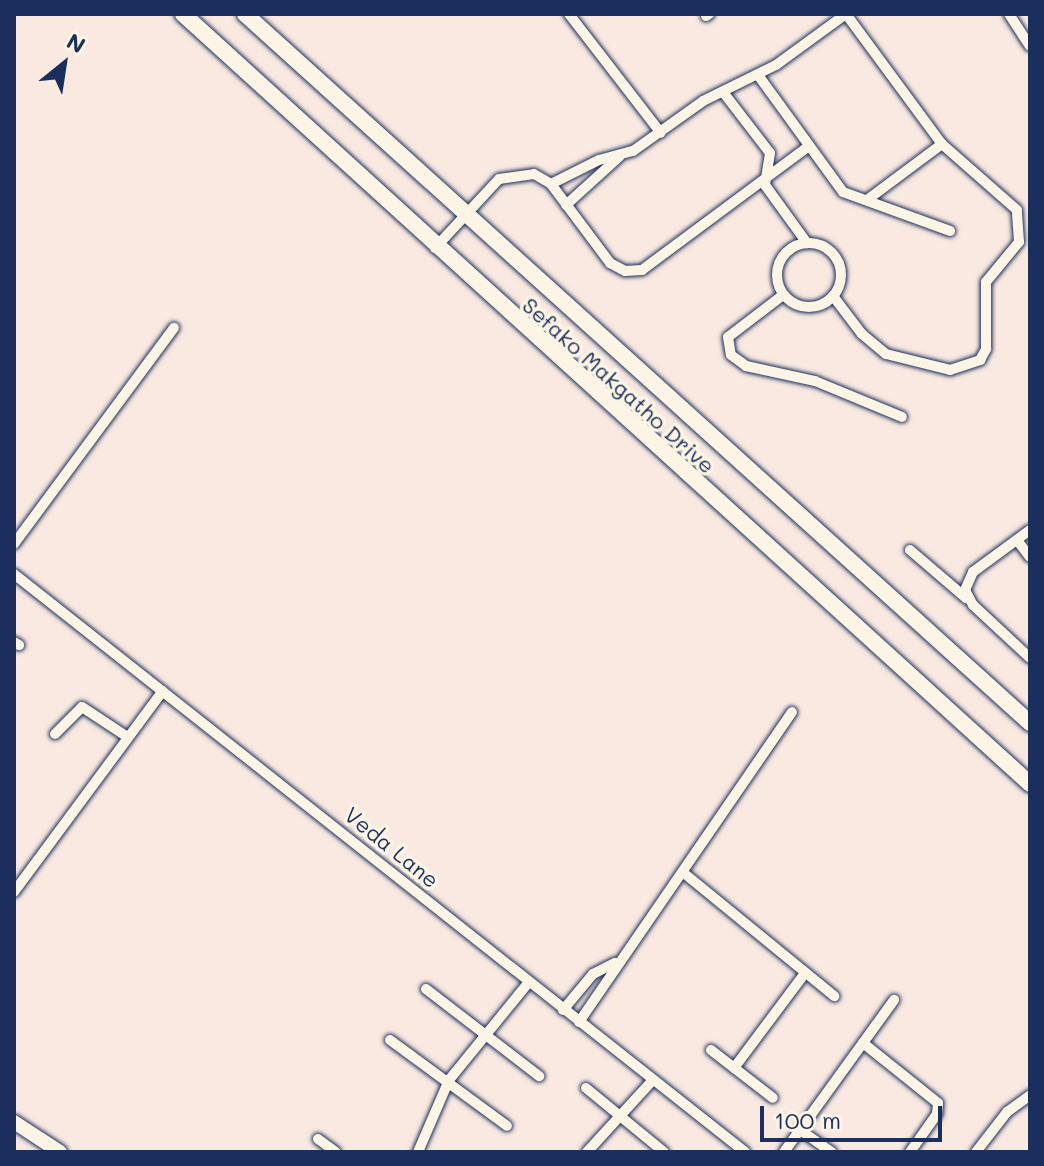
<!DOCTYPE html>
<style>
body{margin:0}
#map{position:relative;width:1044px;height:1166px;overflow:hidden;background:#f9e9e1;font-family:Mali,sans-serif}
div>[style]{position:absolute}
.roads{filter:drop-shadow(0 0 2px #1b2f5e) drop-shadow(0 0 2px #1b2f5e)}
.street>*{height:10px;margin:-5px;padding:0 5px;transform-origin:5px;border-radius:5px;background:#fcf5e5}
.street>.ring{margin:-5px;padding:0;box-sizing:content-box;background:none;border:10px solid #fcf5e5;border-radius:50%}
.secondary>*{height:14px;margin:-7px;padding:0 7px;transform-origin:7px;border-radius:7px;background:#fcf5e5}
.primary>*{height:16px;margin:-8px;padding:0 8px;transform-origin:8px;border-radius:8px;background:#fcf5e5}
span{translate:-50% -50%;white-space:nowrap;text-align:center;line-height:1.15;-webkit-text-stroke:7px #fcf5e5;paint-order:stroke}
.street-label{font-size:22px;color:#1b2f5e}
.frame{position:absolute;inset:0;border:16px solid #1b2f5e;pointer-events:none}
.north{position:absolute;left:24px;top:24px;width:80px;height:80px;-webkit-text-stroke:6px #fcf5e5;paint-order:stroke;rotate:30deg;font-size:22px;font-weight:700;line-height:32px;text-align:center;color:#1b2f5e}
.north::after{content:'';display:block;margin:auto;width:28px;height:36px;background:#1b2f5e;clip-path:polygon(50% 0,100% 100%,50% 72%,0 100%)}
.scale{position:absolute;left:760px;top:1106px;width:182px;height:36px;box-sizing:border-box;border:4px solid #1b2f5e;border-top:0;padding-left:10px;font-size:24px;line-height:28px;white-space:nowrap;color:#1b2f5e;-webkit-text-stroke:6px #fcf5e5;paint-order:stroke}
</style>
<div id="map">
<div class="roads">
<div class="street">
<div style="left:569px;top:14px;width:150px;rotate:52.3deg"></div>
<div style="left:846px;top:14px;width:162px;rotate:53.6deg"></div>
<div style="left:942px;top:144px;width:94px;rotate:143.3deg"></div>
<div style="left:1009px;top:14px;width:38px;rotate:57deg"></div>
<div style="left:706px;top:16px;width:4px;rotate:-34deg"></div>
<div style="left:758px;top:75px;width:145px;rotate:54deg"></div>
<div style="left:843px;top:192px;width:114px;rotate:20deg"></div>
<div style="left:723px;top:92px;width:77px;rotate:52.4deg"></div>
<div style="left:770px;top:153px;width:32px;rotate:99deg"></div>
<div style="left:765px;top:185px;width:72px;rotate:54.1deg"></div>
<div style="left:551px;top:184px;width:54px;rotate:-26.6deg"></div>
<div style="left:599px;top:160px;width:35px;rotate:-15deg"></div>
<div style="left:633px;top:151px;width:86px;rotate:-35.5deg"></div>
<div style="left:703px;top:101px;width:81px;rotate:-26.3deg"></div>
<div style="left:776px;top:65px;width:87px;rotate:-36.1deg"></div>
<div style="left:566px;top:205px;width:72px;rotate:-42.2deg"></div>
<div class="ring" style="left:777px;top:243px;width:54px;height:54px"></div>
<div style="left:435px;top:248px;width:94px;rotate:-47.2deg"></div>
<div style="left:499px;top:179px;width:35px;rotate:-8deg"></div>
<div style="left:534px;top:174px;width:20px;rotate:30deg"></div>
<div style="left:551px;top:184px;width:99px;rotate:53.2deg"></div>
<div style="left:610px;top:263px;width:17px;rotate:28deg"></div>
<div style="left:625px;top:271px;width:17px;rotate:-3deg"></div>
<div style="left:642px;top:270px;width:208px;rotate:-36.6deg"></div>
<div style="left:783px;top:295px;width:69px;rotate:142.6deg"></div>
<div style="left:728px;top:337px;width:18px;rotate:81deg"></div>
<div style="left:731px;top:355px;width:19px;rotate:36deg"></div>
<div style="left:746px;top:366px;width:71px;rotate:12.3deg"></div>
<div style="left:815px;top:381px;width:94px;rotate:22.5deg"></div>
<div style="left:833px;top:296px;width:48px;rotate:52.7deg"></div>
<div style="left:862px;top:334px;width:31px;rotate:40deg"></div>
<div style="left:886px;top:354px;width:66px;rotate:14deg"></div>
<div style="left:950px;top:370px;width:32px;rotate:-18deg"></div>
<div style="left:980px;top:360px;width:13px;rotate:-61deg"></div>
<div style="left:986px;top:349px;width:67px;rotate:-90deg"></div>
<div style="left:986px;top:282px;width:52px;rotate:-50.5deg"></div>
<div style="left:1019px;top:242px;width:32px;rotate:-94deg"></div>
<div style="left:1017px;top:210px;width:100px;rotate:-138.7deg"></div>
<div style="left:1030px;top:530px;width:71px;rotate:143.6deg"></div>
<div style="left:973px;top:572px;width:20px;rotate:114deg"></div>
<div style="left:965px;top:590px;width:17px;rotate:62deg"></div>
<div style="left:973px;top:605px;width:78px;rotate:42.9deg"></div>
<div style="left:1017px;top:540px;width:21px;rotate:53deg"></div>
<div style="left:14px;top:544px;width:269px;rotate:-53.5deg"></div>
<div style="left:910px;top:550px;width:74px;rotate:40.6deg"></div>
<div style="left:14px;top:574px;width:932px;rotate:38.33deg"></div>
<div style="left:14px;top:642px;width:6px;rotate:31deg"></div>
<div style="left:55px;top:734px;width:38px;rotate:-45deg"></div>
<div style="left:82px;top:707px;width:53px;rotate:33.4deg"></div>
<div style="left:685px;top:874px;width:193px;rotate:39.3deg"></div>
<div style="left:14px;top:892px;width:250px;rotate:-53.5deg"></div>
<div style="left:426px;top:989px;width:143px;rotate:37.6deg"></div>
<div style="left:563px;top:1010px;width:47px;rotate:-50.2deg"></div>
<div style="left:593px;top:974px;width:25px;rotate:-27deg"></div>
<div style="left:579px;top:1022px;width:376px;rotate:-55.5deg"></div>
<div style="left:390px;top:1040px;width:145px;rotate:36.3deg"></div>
<div style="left:863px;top:1043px;width:96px;rotate:38.7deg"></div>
<div style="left:938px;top:1103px;width:11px;rotate:95deg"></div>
<div style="left:937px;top:1114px;width:47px;rotate:125.4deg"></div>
<div style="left:711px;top:1050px;width:78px;rotate:37.7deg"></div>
<div style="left:734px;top:1068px;width:119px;rotate:-53.2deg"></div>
<div style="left:586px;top:1088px;width:101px;rotate:39.4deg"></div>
<div style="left:800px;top:1130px;width:39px;rotate:35deg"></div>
<div style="left:318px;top:1139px;width:22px;rotate:36deg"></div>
<div style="left:418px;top:1152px;width:78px;rotate:-66.7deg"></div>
<div style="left:449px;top:1080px;width:127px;rotate:-50.8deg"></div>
<div style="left:587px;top:1152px;width:96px;rotate:-47.5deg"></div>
<div style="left:784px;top:1152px;width:188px;rotate:-54.1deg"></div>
<div style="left:976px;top:1152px;width:51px;rotate:-52.2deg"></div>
<div style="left:1007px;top:1112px;width:29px;rotate:-36deg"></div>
</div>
<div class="secondary">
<div style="left:14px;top:1122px;width:55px;rotate:33.1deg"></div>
</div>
<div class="primary">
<div style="left:183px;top:14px;width:1145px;rotate:42.27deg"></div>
<div style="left:245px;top:14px;width:1058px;rotate:42.09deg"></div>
</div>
</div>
<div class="street-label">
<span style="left:619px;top:385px;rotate:42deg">Sefako Makgatho Drive</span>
<span style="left:392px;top:847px;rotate:39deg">Veda Lane</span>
</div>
<div class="frame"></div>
<div class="north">N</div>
<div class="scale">100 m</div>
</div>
